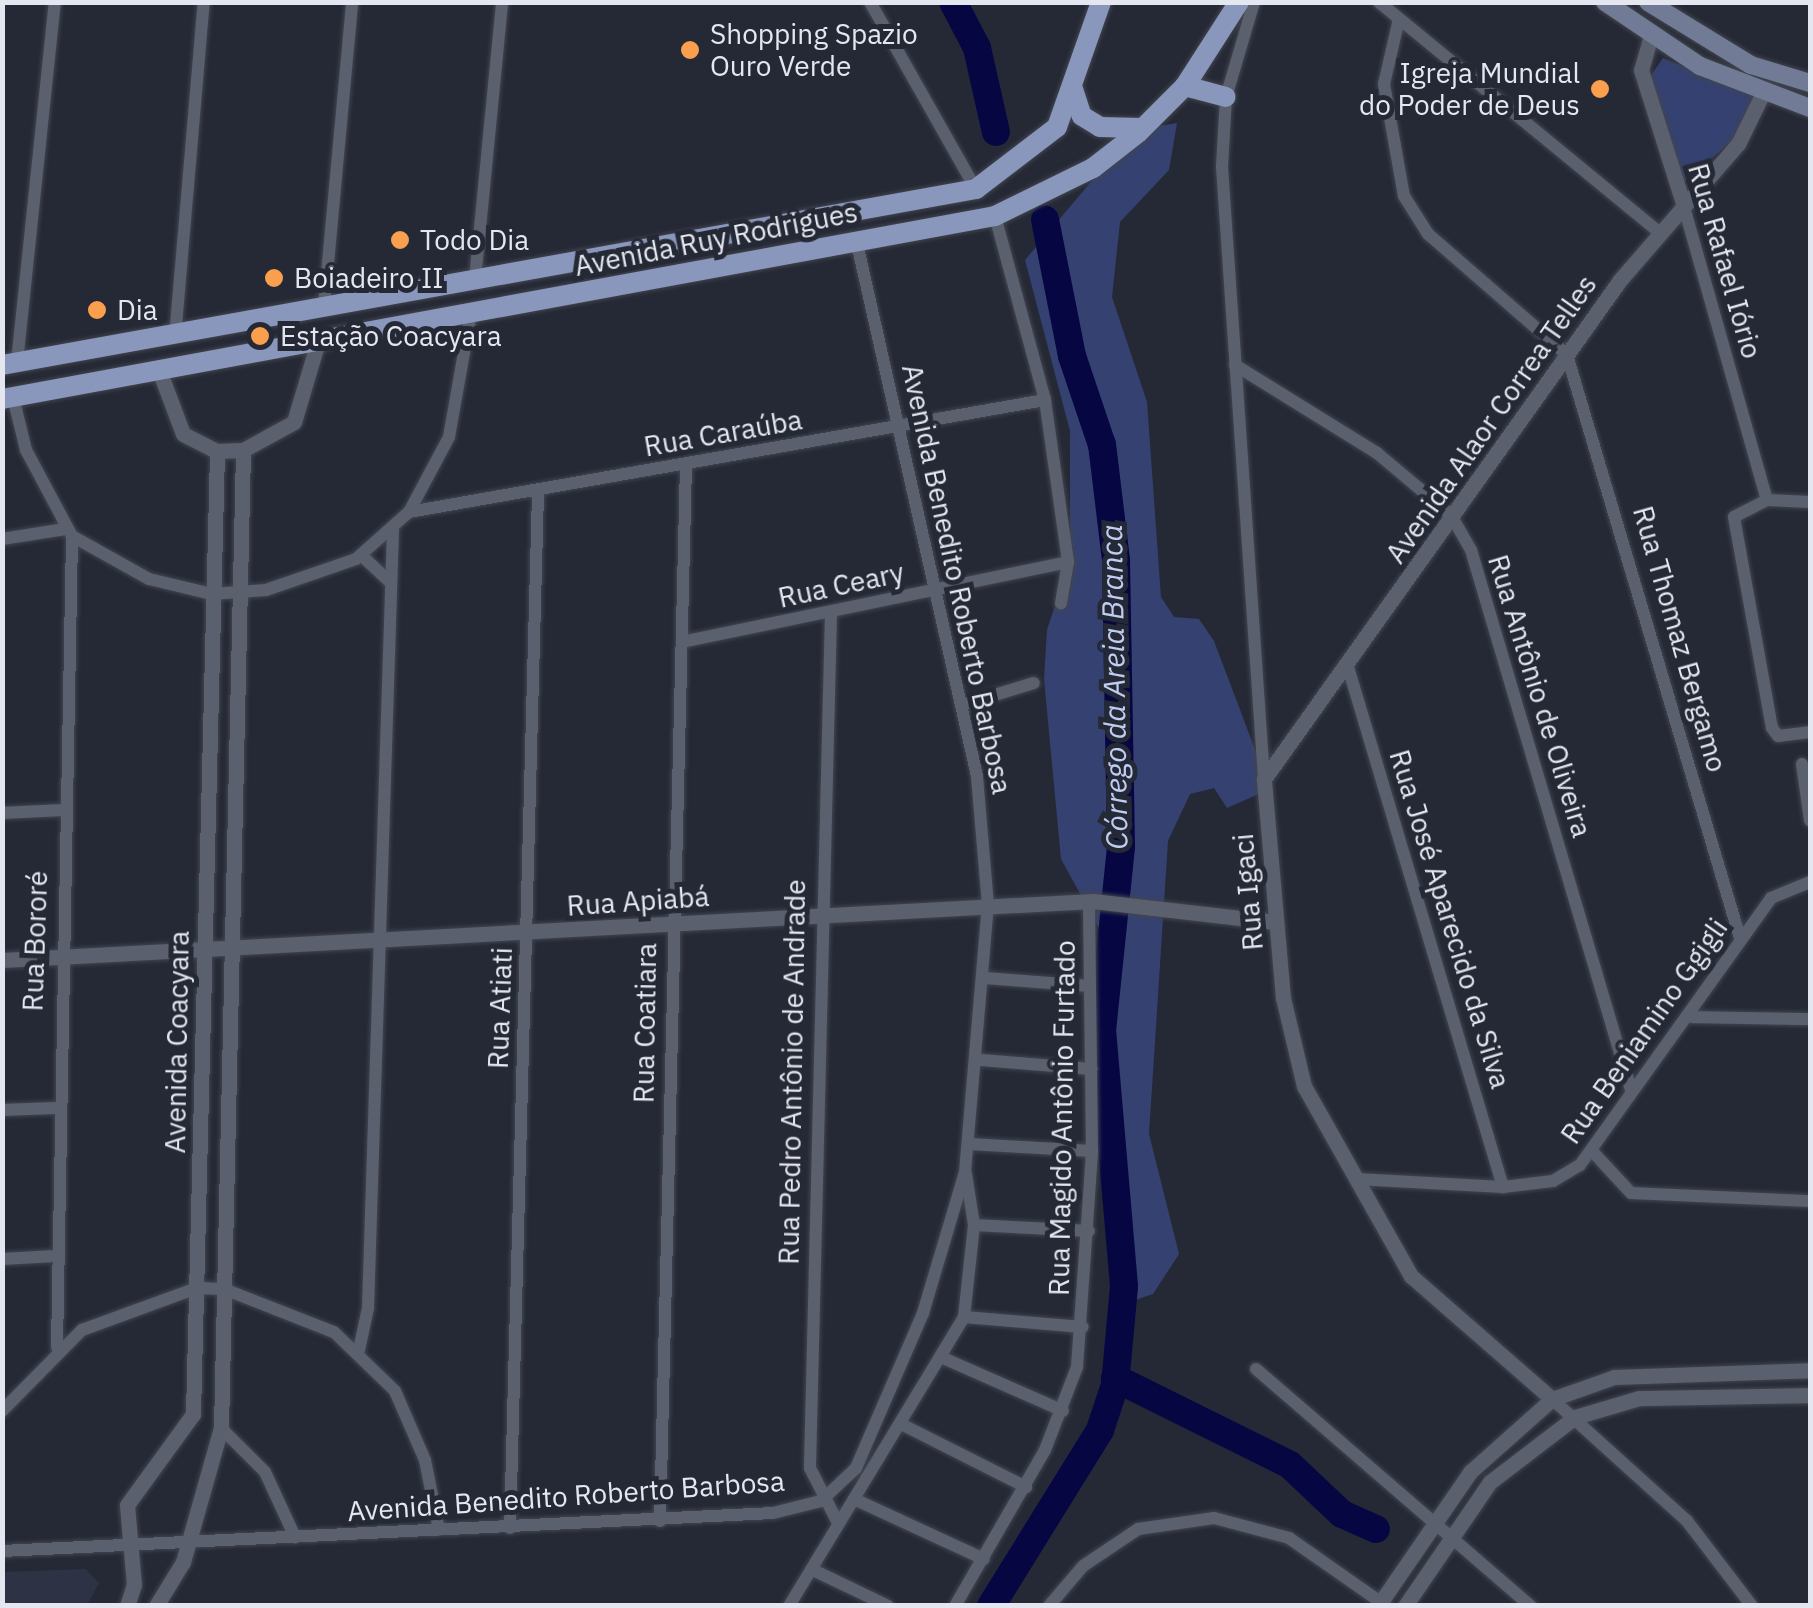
<!DOCTYPE html>
<meta charset="utf-8">
<style>
body{margin:0}
#map{position:relative;width:1813px;height:1608px;overflow:hidden;background:#252935;font-family:"IBM Plex Sans",sans-serif}
div>[style]{position:absolute}
.built>*{inset:0;background:#2d3344}
.green>*{inset:0;background:#354271}
.river>*{height:28px;margin:-14px;padding:0 14px;transform-origin:14px;border-radius:14px;background:#060643}
.roads{filter:drop-shadow(0 0 2px #42454f) drop-shadow(0 0 2px #42454f)}
.minor>*{height:12px;margin:-6px;padding:0 6px;transform-origin:6px;border-radius:6px;background:#5b606e}
.tertiary>*{height:15px;margin:-7.5px;padding:0 7.5px;transform-origin:7.5px;border-radius:7.5px;background:#5b606e}
.secondary>*{height:18px;margin:-9px;padding:0 9px;transform-origin:9px;border-radius:9px;background:#727b95}
.primary>*{height:20px;margin:-10px;padding:0 10px;transform-origin:10px;border-radius:10px;background:#8a97bc}
.dots>*{width:28px;height:28px;translate:-50% -50%;box-sizing:border-box;border:5px solid #252935;border-radius:50%}
span{translate:-50% -50%;white-space:nowrap;text-align:center;line-height:1.15;-webkit-text-stroke:10px #252935;paint-order:stroke}
.poi-label{font-size:28px;color:#e4e7ef}
.left{translate:0 -50%;text-align:left}
.right{translate:-100% -50%;text-align:right}
.street-label{font-size:28px;color:#e4e7ef}
.water-label{font-size:30px;color:#bfcdf3;font-style:italic}
.frame{position:absolute;inset:0;border:5px solid #e4e7ef;pointer-events:none}
</style>
<div id="map">
<div class="built">
<div style="clip-path:polygon(86px 1569px,99px 1583px,87px 1605px,3px 1605px,3px 1572px)"></div>
</div>
<div class="green">
<div style="clip-path:polygon(1663px 58px,1754px 96px,1732px 141px,1683px 183px,1647px 81px)"></div>
<div style="clip-path:polygon(1177px 123px,1169px 170px,1120px 222px,1112px 297px,1147px 402px,1161px 597px,1174px 617px,1199px 619px,1214px 641px,1270px 789px,1227px 808px,1214px 788px,1190px 794px,1168px 841px,1149px 1134px,1179px 1254px,1153px 1294px,1129px 1302px,1104px 1133px,1099px 928px,1061px 859px,1044px 679px,1047px 630px,1070px 559px,1070px 431px,1025px 260px,1095px 177px,1153px 127px)"></div>
</div>
<div class="river">
<div style="left:953px;top:2px;width:52px;rotate:62.4deg"></div>
<div style="left:977px;top:48px;width:86px;rotate:77.3deg"></div>
<div style="left:1115px;top:1378px;width:195px;rotate:26.4deg"></div>
<div style="left:1290px;top:1465px;width:71px;rotate:43.3deg"></div>
<div style="left:1342px;top:1514px;width:37px;rotate:24deg"></div>
<div style="left:991px;top:1606px;width:207px;rotate:-58.2deg"></div>
<div style="left:1100px;top:1430px;width:47px;rotate:-71.6deg"></div>
<div style="left:1115px;top:1385px;width:99px;rotate:-84.8deg"></div>
<div style="left:1124px;top:1286px;width:256px;rotate:-94.9deg"></div>
<div style="left:1102px;top:1031px;width:186px;rotate:-84.1deg"></div>
<div style="left:1121px;top:846px;width:286px;rotate:-91deg"></div>
<div style="left:1116px;top:560px;width:116px;rotate:-96.9deg"></div>
<div style="left:1102px;top:445px;width:94px;rotate:-108.6deg"></div>
<div style="left:1072px;top:356px;width:139px;rotate:-101.2deg"></div>
</div>
<div class="roads">
<div class="minor">
<div style="left:870px;top:2px;width:215px;rotate:60.5deg"></div>
<div style="left:1254px;top:2px;width:99px;rotate:106.4deg"></div>
<div style="left:1226px;top:97px;width:70px;rotate:93.3deg"></div>
<div style="left:1222px;top:167px;width:613px;rotate:86.07deg"></div>
<div style="left:1379px;top:2px;width:362px;rotate:39.4deg"></div>
<div style="left:1399px;top:19px;width:67px;rotate:103deg"></div>
<div style="left:1384px;top:84px;width:114px;rotate:79.9deg"></div>
<div style="left:1404px;top:196px;width:45px;rotate:57.7deg"></div>
<div style="left:1428px;top:234px;width:184px;rotate:41deg"></div>
<div style="left:1567px;top:355px;width:608px;rotate:73.47deg"></div>
<div style="left:1682px;top:200px;width:312px;rotate:74.2deg"></div>
<div style="left:995px;top:216px;width:191px;rotate:74.8deg"></div>
<div style="left:1045px;top:400px;width:164px;rotate:81.9deg"></div>
<div style="left:1068px;top:562px;width:42px;rotate:99.7deg"></div>
<div style="left:475px;top:279px;width:278px;rotate:-84.4deg"></div>
<div style="left:324px;top:306px;width:305px;rotate:-84.7deg"></div>
<div style="left:175px;top:337px;width:336px;rotate:-85.1deg"></div>
<div style="left:17px;top:362px;width:362px;rotate:-84deg"></div>
<div style="left:1235px;top:365px;width:167px;rotate:31.8deg"></div>
<div style="left:1377px;top:453px;width:97px;rotate:40deg"></div>
<div style="left:1451px;top:515px;width:40px;rotate:60.3deg"></div>
<div style="left:1471px;top:550px;width:563px;rotate:73.5deg"></div>
<div style="left:13px;top:397px;width:55px;rotate:76.2deg"></div>
<div style="left:26px;top:450px;width:98px;rotate:61.9deg"></div>
<div style="left:72px;top:536px;width:88px;rotate:29.2deg"></div>
<div style="left:149px;top:579px;width:65px;rotate:13.4deg"></div>
<div style="left:212px;top:594px;width:54px;rotate:-4.2deg"></div>
<div style="left:266px;top:590px;width:95px;rotate:-19deg"></div>
<div style="left:356px;top:559px;width:71px;rotate:-41.6deg"></div>
<div style="left:409px;top:512px;width:85px;rotate:-61.9deg"></div>
<div style="left:449px;top:437px;width:126px;rotate:-79.9deg"></div>
<div style="left:1810px;top:502px;width:43px;rotate:-177.3deg"></div>
<div style="left:1767px;top:500px;width:37px;rotate:153deg"></div>
<div style="left:1734px;top:517px;width:214px;rotate:79.8deg"></div>
<div style="left:1772px;top:728px;width:10px;rotate:53deg"></div>
<div style="left:1778px;top:736px;width:32px;rotate:-7deg"></div>
<div style="left:409px;top:512px;width:646px;rotate:-9.99deg"></div>
<div style="left:2px;top:539px;width:64px;rotate:-9deg"></div>
<div style="left:361px;top:555px;width:38px;rotate:43deg"></div>
<div style="left:831px;top:613px;width:855px;rotate:91.41deg"></div>
<div style="left:810px;top:1468px;width:62px;rotate:63deg"></div>
<div style="left:682px;top:642px;width:394px;rotate:-11.7deg"></div>
<div style="left:1348px;top:667px;width:543px;rotate:73.4deg"></div>
<div style="left:962px;top:705px;width:75px;rotate:-17deg"></div>
<div style="left:1802px;top:764px;width:57px;rotate:81.9deg"></div>
<div style="left:2px;top:813px;width:61px;rotate:-2.8deg"></div>
<div style="left:985px;top:978px;width:104px;rotate:4.4deg"></div>
<div style="left:1692px;top:1017px;width:118px;rotate:1deg"></div>
<div style="left:981px;top:1060px;width:111px;rotate:4.6deg"></div>
<div style="left:2px;top:1110px;width:53px;rotate:-2.2deg"></div>
<div style="left:969px;top:1144px;width:123px;rotate:3.3deg"></div>
<div style="left:1593px;top:1152px;width:56px;rotate:47.2deg"></div>
<div style="left:1631px;top:1193px;width:179px;rotate:2.6deg"></div>
<div style="left:1356px;top:1179px;width:147px;rotate:3.1deg"></div>
<div style="left:1503px;top:1187px;width:50px;rotate:-6.8deg"></div>
<div style="left:1553px;top:1181px;width:31px;rotate:-31deg"></div>
<div style="left:1580px;top:1165px;width:328px;rotate:-54.4deg"></div>
<div style="left:1771px;top:898px;width:42px;rotate:-22.3deg"></div>
<div style="left:974px;top:1225px;width:115px;rotate:3deg"></div>
<div style="left:2px;top:1259px;width:53px;rotate:-3.2deg"></div>
<div style="left:964px;top:1317px;width:119px;rotate:4.8deg"></div>
<div style="left:57px;top:1347px;width:811px;rotate:-88.94deg"></div>
<div style="left:359px;top:1350px;width:43px;rotate:-77.9deg"></div>
<div style="left:368px;top:1308px;width:778px;rotate:-88.16deg"></div>
<div style="left:943px;top:1358px;width:131px;rotate:23.8deg"></div>
<div style="left:1256px;top:1369px;width:363px;rotate:40.8deg"></div>
<div style="left:1552px;top:1399px;width:182px;rotate:42.1deg"></div>
<div style="left:1687px;top:1521px;width:107px;rotate:52.6deg"></div>
<div style="left:2px;top:1411px;width:114px;rotate:-45.4deg"></div>
<div style="left:82px;top:1330px;width:122px;rotate:-20.1deg"></div>
<div style="left:197px;top:1288px;width:27px;rotate:2deg"></div>
<div style="left:224px;top:1289px;width:118px;rotate:21.4deg"></div>
<div style="left:334px;top:1332px;width:85px;rotate:44deg"></div>
<div style="left:395px;top:1391px;width:75px;rotate:66.5deg"></div>
<div style="left:425px;top:1460px;width:71px;rotate:78.7deg"></div>
<div style="left:903px;top:1425px;width:138px;rotate:26.8deg"></div>
<div style="left:221px;top:1428px;width:62px;rotate:45deg"></div>
<div style="left:265px;top:1472px;width:72px;rotate:65.2deg"></div>
<div style="left:854px;top:1499px;width:143px;rotate:24.8deg"></div>
<div style="left:660px;top:1521px;width:1055px;rotate:-88.59deg"></div>
<div style="left:510px;top:1528px;width:1038px;rotate:-88.45deg"></div>
<div style="left:2px;top:1551px;width:772px;rotate:-2.82deg"></div>
<div style="left:773px;top:1513px;width:49px;rotate:-14deg"></div>
<div style="left:821px;top:1501px;width:48px;rotate:-43.3deg"></div>
<div style="left:856px;top:1468px;width:169px;rotate:-66.6deg"></div>
<div style="left:923px;top:1313px;width:147px;rotate:-73.4deg"></div>
<div style="left:965px;top:1172px;width:268px;rotate:-85.1deg"></div>
<div style="left:988px;top:905px;width:129px;rotate:-94.9deg"></div>
<div style="left:977px;top:776px;width:550px;rotate:-102.7deg"></div>
<div style="left:813px;top:1570px;width:83px;rotate:25.6deg"></div>
<div style="left:789px;top:1606px;width:338px;rotate:-58.8deg"></div>
<div style="left:964px;top:1317px;width:93px;rotate:-83.8deg"></div>
<div style="left:974px;top:1225px;width:52px;rotate:-98.9deg"></div>
<div style="left:955px;top:1606px;width:180px;rotate:-60deg"></div>
<div style="left:1045px;top:1450px;width:89px;rotate:-68.9deg"></div>
<div style="left:1077px;top:1367px;width:217px;rotate:-86deg"></div>
<div style="left:1092px;top:1151px;width:250px;rotate:-90.7deg"></div>
<div style="left:1049px;top:1606px;width:52px;rotate:-49.6deg"></div>
<div style="left:1083px;top:1566px;width:66px;rotate:-33.9deg"></div>
<div style="left:1138px;top:1529px;width:77px;rotate:-8.2deg"></div>
<div style="left:1214px;top:1518px;width:78px;rotate:14.9deg"></div>
<div style="left:1289px;top:1538px;width:118px;rotate:35deg"></div>
</div>
<div class="tertiary">
<div style="left:1650px;top:39px;width:32px;rotate:106deg"></div>
<div style="left:1641px;top:70px;width:136px;rotate:72.5deg"></div>
<div style="left:159px;top:370px;width:68px;rotate:69.4deg"></div>
<div style="left:183px;top:434px;width:38px;rotate:27deg"></div>
<div style="left:217px;top:451px;width:26px;rotate:-2deg"></div>
<div style="left:243px;top:450px;width:58px;rotate:-28.8deg"></div>
<div style="left:294px;top:422px;width:88px;rotate:-73.4deg"></div>
<div style="left:2px;top:960px;width:1093px;rotate:-3.1deg"></div>
<div style="left:1093px;top:901px;width:183px;rotate:6.6deg"></div>
<div style="left:1552px;top:1399px;width:187px;rotate:-138.9deg"></div>
<div style="left:1411px;top:1276px;width:218px;rotate:-119.4deg"></div>
<div style="left:1304px;top:1086px;width:90px;rotate:-103.4deg"></div>
<div style="left:1283px;top:998px;width:220px;rotate:-95deg"></div>
<div style="left:1264px;top:779px;width:613px;rotate:-54.49deg"></div>
<div style="left:1620px;top:280px;width:180px;rotate:-49.1deg"></div>
<div style="left:1738px;top:144px;width:57px;rotate:-63.9deg"></div>
<div style="left:127px;top:1606px;width:22px;rotate:-72deg"></div>
<div style="left:134px;top:1585px;width:80px;rotate:-95deg"></div>
<div style="left:127px;top:1505px;width:112px;rotate:-54deg"></div>
<div style="left:193px;top:1414px;width:963px;rotate:-88.57deg"></div>
<div style="left:156px;top:1606px;width:52px;rotate:-58.5deg"></div>
<div style="left:183px;top:1562px;width:139px;rotate:-74.2deg"></div>
<div style="left:221px;top:1428px;width:978px;rotate:-88.71deg"></div>
<div style="left:1378px;top:1606px;width:163px;rotate:-55.5deg"></div>
<div style="left:1470px;top:1472px;width:110px;rotate:-41.7deg"></div>
<div style="left:1552px;top:1399px;width:66px;rotate:-19.5deg"></div>
<div style="left:1614px;top:1377px;width:196px;rotate:-2deg"></div>
<div style="left:1405px;top:1606px;width:150px;rotate:-55.6deg"></div>
<div style="left:1490px;top:1482px;width:107px;rotate:-37.4deg"></div>
<div style="left:1575px;top:1417px;width:67px;rotate:-16.5deg"></div>
<div style="left:1639px;top:1398px;width:171px;rotate:-1deg"></div>
</div>
<div class="secondary">
<div style="left:1605px;top:2px;width:115px;rotate:34deg"></div>
<div style="left:1700px;top:66px;width:118px;rotate:20.9deg"></div>
<div style="left:1648px;top:2px;width:121px;rotate:31.5deg"></div>
<div style="left:1751px;top:65px;width:62px;rotate:17deg"></div>
</div>
<div class="primary">
<div style="left:1185px;top:86px;width:42px;rotate:15deg"></div>
<div style="left:1073px;top:89px;width:28px;rotate:72deg"></div>
<div style="left:1082px;top:116px;width:21px;rotate:31deg"></div>
<div style="left:1100px;top:127px;width:42px;rotate:1.4deg"></div>
<div style="left:2px;top:365px;width:990px;rotate:-10.24deg"></div>
<div style="left:976px;top:189px;width:102px;rotate:-37.4deg"></div>
<div style="left:1057px;top:127px;width:133px;rotate:-70.6deg"></div>
<div style="left:2px;top:399px;width:1010px;rotate:-10.44deg"></div>
<div style="left:995px;top:216px;width:109px;rotate:-26.1deg"></div>
<div style="left:1093px;top:168px;width:58px;rotate:-38deg"></div>
<div style="left:1139px;top:132px;width:65px;rotate:-45deg"></div>
<div style="left:1185px;top:86px;width:100px;rotate:-57.3deg"></div>
</div>
</div>
<div class="dots">
<div style="left:690px;top:50px;background:#f99f4e"></div>
<div style="left:1600px;top:89px;background:#f99f4e"></div>
<div style="left:400px;top:240px;background:#f99f4e"></div>
<div style="left:274px;top:278px;background:#f99f4e"></div>
<div style="left:97px;top:310px;background:#f99f4e"></div>
<div style="left:260px;top:336px;background:#f99f4e"></div>
</div>
<div class="poi-label">
<span class="left" style="left:710px;top:50px">Shopping Spazio<br>Ouro Verde</span>
<span class="right" style="left:1580px;top:89px">Igreja Mundial<br>do Poder de Deus</span>
<span class="left" style="left:420px;top:240px">Todo Dia</span>
<span class="left" style="left:294px;top:278px">Boiadeiro II</span>
<span class="left" style="left:117px;top:310px">Dia</span>
<span class="left" style="left:280px;top:336px">Estação Coacyara</span>
</div>
<div class="street-label">
<span style="left:716px;top:239px;rotate:-11deg">Avenida Ruy Rodrigues</span>
<span style="left:1725px;top:261px;rotate:74deg">Rua Rafael Iório</span>
<span style="left:1491px;top:419px;rotate:-55deg">Avenida Alaor Correa Telles</span>
<span style="left:723px;top:433px;rotate:-10deg">Rua Caraúba</span>
<span style="left:957px;top:579px;rotate:78deg">Avenida Benedito Roberto Barbosa</span>
<span style="left:841px;top:585px;rotate:-12deg">Rua Ceary</span>
<span style="left:1680px;top:639px;rotate:74deg">Rua Thomaz Bergamo</span>
<span style="left:1540px;top:696px;rotate:73deg">Rua Antônio de Oliveira</span>
<span style="left:1248px;top:892px;rotate:-95deg">Rua Igaci</span>
<span style="left:638px;top:901px;rotate:-4deg">Rua Apiabá</span>
<span style="left:1450px;top:919px;rotate:73deg">Rua José Aparecido da Silva</span>
<span style="left:35px;top:941px;rotate:-88deg">Rua Bororé</span>
<span style="left:500px;top:1008px;rotate:-88deg">Rua Atiati</span>
<span style="left:645px;top:1023px;rotate:-89deg">Rua Coatiara</span>
<span style="left:1644px;top:1031px;rotate:-55deg">Rua Beniamino Ggigli</span>
<span style="left:177px;top:1042px;rotate:-89deg">Avenida Coacyara</span>
<span style="left:792px;top:1072px;rotate:-89deg">Rua Pedro Antônio de Andrade</span>
<span style="left:1062px;top:1118px;rotate:-89deg">Rua Magido Antônio Furtado</span>
<span style="left:566px;top:1496px;rotate:-4deg">Avenida Benedito Roberto Barbosa</span>
</div>
<div class="water-label">
<span style="left:1114px;top:687px;rotate:-91deg">Córrego da Areia Branca</span>
</div>
<div class="frame"></div>
</div>
